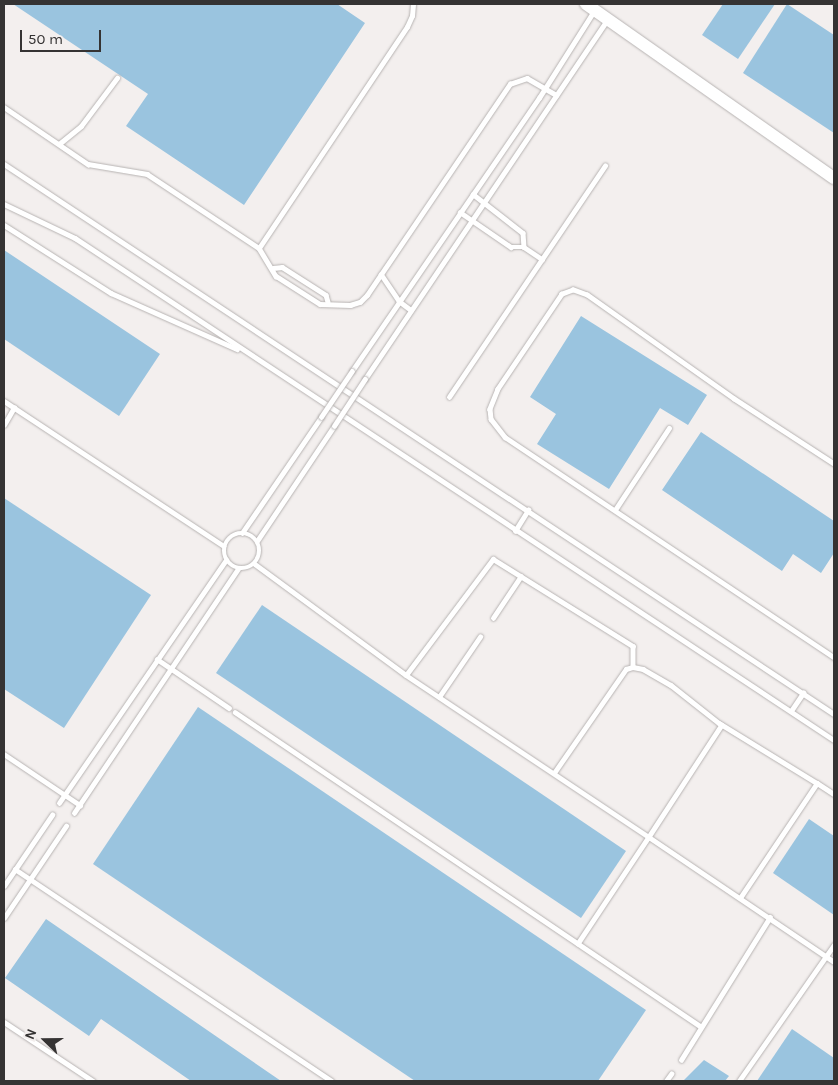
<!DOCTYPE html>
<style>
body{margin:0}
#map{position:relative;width:838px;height:1085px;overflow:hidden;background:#f3efee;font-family:Karla,sans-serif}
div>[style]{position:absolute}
.building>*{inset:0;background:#9ac4df}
.roads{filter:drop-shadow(0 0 1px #b7b3b2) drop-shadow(0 0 1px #b7b3b2)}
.lane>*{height:4.5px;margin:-2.25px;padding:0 2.25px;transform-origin:2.25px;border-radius:2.25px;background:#fff}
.lane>.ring{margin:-2.25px;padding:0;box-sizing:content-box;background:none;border:4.5px solid #fff;border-radius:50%}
.secondary>*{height:12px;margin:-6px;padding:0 6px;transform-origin:6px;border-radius:6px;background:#fff}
.bridges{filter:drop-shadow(0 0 1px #b7b3b2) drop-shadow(0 0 1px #b7b3b2)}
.lane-bridge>*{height:4.5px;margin:-2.25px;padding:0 2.25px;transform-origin:2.25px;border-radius:2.25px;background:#fff}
span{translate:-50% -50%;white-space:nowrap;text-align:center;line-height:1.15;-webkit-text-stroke:5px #f3efee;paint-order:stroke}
.frame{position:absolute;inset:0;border:5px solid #353333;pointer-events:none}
.north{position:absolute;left:20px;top:1015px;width:50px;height:50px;-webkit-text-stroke:4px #f3efee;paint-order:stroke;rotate:292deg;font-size:14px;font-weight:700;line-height:20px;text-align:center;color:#353333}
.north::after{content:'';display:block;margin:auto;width:18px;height:22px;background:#353333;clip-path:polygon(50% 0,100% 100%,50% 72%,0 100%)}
.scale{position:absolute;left:20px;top:30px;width:81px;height:22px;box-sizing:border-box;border:2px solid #353333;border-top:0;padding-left:6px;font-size:15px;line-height:18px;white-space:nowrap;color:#353333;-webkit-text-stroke:4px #f3efee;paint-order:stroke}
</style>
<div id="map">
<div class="building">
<div style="clip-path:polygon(13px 4px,337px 4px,365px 23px,244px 205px,126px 126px,148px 94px)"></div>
<div style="clip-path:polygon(723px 4px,775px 4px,738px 59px,702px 35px)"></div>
<div style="clip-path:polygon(787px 4px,834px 35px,834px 133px,743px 73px)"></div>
<div style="clip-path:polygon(4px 250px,160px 354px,119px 416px,4px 339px)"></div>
<div style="clip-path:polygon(581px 316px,707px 395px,688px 425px,660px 408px,609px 489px,537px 444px,556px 414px,530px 397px)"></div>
<div style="clip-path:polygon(701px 432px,834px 521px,834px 553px,821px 573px,793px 554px,782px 571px,662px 490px)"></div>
<div style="clip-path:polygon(4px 498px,151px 595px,64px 728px,4px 689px)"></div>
<div style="clip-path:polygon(262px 605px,626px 851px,581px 918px,216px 673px)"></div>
<div style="clip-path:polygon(198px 707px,646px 1010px,598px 1081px,415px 1081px,93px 864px)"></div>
<div style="clip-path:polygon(809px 819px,834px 836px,834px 915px,773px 873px)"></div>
<div style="clip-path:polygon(46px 919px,281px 1081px,191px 1081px,101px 1019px,89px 1036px,5px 978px)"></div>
<div style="clip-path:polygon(792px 1029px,834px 1058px,834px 1081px,757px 1081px)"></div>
<div style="clip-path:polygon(704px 1060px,729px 1076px,725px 1081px,683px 1081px)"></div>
</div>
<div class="roads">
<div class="lane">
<div style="left:4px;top:107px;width:102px;rotate:34.2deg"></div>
<div style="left:88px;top:164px;width:60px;rotate:9.6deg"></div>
<div style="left:147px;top:174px;width:134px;rotate:33.5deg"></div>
<div style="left:259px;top:248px;width:33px;rotate:59deg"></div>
<div style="left:276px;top:276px;width:52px;rotate:32.5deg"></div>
<div style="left:320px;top:304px;width:30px;rotate:2deg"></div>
<div style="left:350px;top:305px;width:10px;rotate:-17deg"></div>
<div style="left:360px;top:302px;width:10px;rotate:-45deg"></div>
<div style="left:367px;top:295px;width:255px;rotate:-55.9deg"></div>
<div style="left:510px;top:84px;width:18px;rotate:-19deg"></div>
<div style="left:527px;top:78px;width:34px;rotate:30deg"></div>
<div style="left:59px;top:144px;width:28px;rotate:-39deg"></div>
<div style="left:81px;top:126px;width:60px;rotate:-53.1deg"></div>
<div style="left:4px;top:164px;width:996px;rotate:33.53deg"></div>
<div style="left:473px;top:194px;width:63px;rotate:38deg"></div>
<div style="left:523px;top:233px;width:14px;rotate:86deg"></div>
<div style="left:4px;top:204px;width:79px;rotate:25.6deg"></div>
<div style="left:75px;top:238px;width:910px;rotate:33.48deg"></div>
<div style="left:460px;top:212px;width:62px;rotate:34.5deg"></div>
<div style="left:511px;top:247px;width:13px"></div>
<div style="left:524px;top:247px;width:22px;rotate:34deg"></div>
<div style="left:4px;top:225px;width:127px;rotate:32.4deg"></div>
<div style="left:111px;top:293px;width:138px;rotate:24deg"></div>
<div style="left:259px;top:248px;width:266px;rotate:-56.2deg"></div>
<div style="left:407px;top:27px;width:12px;rotate:-66deg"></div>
<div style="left:412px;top:16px;width:12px;rotate:-85deg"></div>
<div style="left:273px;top:268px;width:9px;rotate:-6deg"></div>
<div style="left:282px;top:267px;width:52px;rotate:32.5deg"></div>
<div style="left:326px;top:295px;width:7px;rotate:74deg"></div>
<div style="left:381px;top:274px;width:32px;rotate:56deg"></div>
<div style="left:399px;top:301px;width:15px;rotate:37deg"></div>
<div style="left:352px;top:371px;width:331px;rotate:-55.6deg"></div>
<div style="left:539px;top:98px;width:103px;rotate:-57.7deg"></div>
<div style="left:365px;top:379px;width:433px;rotate:-56deg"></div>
<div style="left:449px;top:397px;width:279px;rotate:-56deg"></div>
<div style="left:4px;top:401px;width:263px;rotate:33.4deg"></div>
<div style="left:4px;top:425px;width:20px;rotate:-60deg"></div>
<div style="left:834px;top:464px;width:119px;rotate:-147deg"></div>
<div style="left:734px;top:399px;width:180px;rotate:-144.7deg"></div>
<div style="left:587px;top:295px;width:15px;rotate:-160deg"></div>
<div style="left:573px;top:290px;width:12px;rotate:160deg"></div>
<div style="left:562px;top:294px;width:115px;rotate:124deg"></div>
<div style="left:498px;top:389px;width:22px;rotate:112deg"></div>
<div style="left:490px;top:409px;width:10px;rotate:84deg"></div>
<div style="left:491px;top:419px;width:23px;rotate:52deg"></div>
<div style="left:505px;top:437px;width:396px;rotate:33.8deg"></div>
<div style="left:615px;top:510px;width:98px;rotate:-56.6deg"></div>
<div style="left:515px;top:531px;width:25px;rotate:-58deg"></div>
<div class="ring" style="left:224px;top:533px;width:31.5px;height:31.5px"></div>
<div style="left:242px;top:533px;width:140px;rotate:-55.7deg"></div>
<div style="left:257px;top:541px;width:138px;rotate:-56.2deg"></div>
<div style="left:255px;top:564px;width:187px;rotate:36.3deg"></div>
<div style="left:406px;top:675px;width:292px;rotate:33.7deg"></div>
<div style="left:649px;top:837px;width:128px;rotate:123.6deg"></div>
<div style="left:493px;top:618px;width:50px;rotate:-56.3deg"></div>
<div style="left:157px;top:659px;width:87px;rotate:34.2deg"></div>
<div style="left:406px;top:675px;width:145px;rotate:-53.1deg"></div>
<div style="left:493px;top:559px;width:165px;rotate:31.9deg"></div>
<div style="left:633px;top:646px;width:21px;rotate:90deg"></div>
<div style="left:439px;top:697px;width:73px;rotate:-55.7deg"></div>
<div style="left:791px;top:711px;width:22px;rotate:-56deg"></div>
<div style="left:235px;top:712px;width:561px;rotate:34.03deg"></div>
<div style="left:722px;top:725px;width:134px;rotate:123.1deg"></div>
<div style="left:649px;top:837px;width:223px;rotate:34deg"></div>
<div style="left:4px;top:754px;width:92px;rotate:33.9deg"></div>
<div style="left:554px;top:773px;width:126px;rotate:-55.3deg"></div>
<div style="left:626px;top:669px;width:7px;rotate:-16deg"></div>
<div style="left:633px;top:667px;width:10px;rotate:11deg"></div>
<div style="left:643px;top:669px;width:32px;rotate:30deg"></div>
<div style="left:671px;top:685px;width:61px;rotate:38.4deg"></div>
<div style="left:719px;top:723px;width:115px;rotate:31.5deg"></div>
<div style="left:59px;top:803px;width:295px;rotate:-55.5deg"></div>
<div style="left:74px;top:813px;width:294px;rotate:-56.1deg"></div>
<div style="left:15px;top:869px;width:381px;rotate:33.8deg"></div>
<div style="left:4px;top:886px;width:86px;rotate:-55.9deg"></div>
<div style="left:740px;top:898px;width:138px;rotate:-56.2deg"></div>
<div style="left:817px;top:783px;width:20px;rotate:33deg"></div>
<div style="left:4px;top:918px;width:111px;rotate:-56deg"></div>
<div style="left:4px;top:1022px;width:107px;rotate:33.5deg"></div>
<div style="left:681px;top:1060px;width:168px;rotate:-58.1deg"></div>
<div style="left:666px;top:1081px;width:9px;rotate:-54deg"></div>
<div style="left:739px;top:1081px;width:166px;rotate:-55.1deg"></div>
</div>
<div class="secondary">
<div style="left:586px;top:4px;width:303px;rotate:35.1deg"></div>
</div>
</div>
<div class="bridges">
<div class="lane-bridge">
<div style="left:321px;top:417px;width:55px;rotate:-56deg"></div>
<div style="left:334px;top:426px;width:56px;rotate:-56.6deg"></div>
</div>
</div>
<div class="frame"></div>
<div class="north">N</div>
<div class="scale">50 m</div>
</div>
